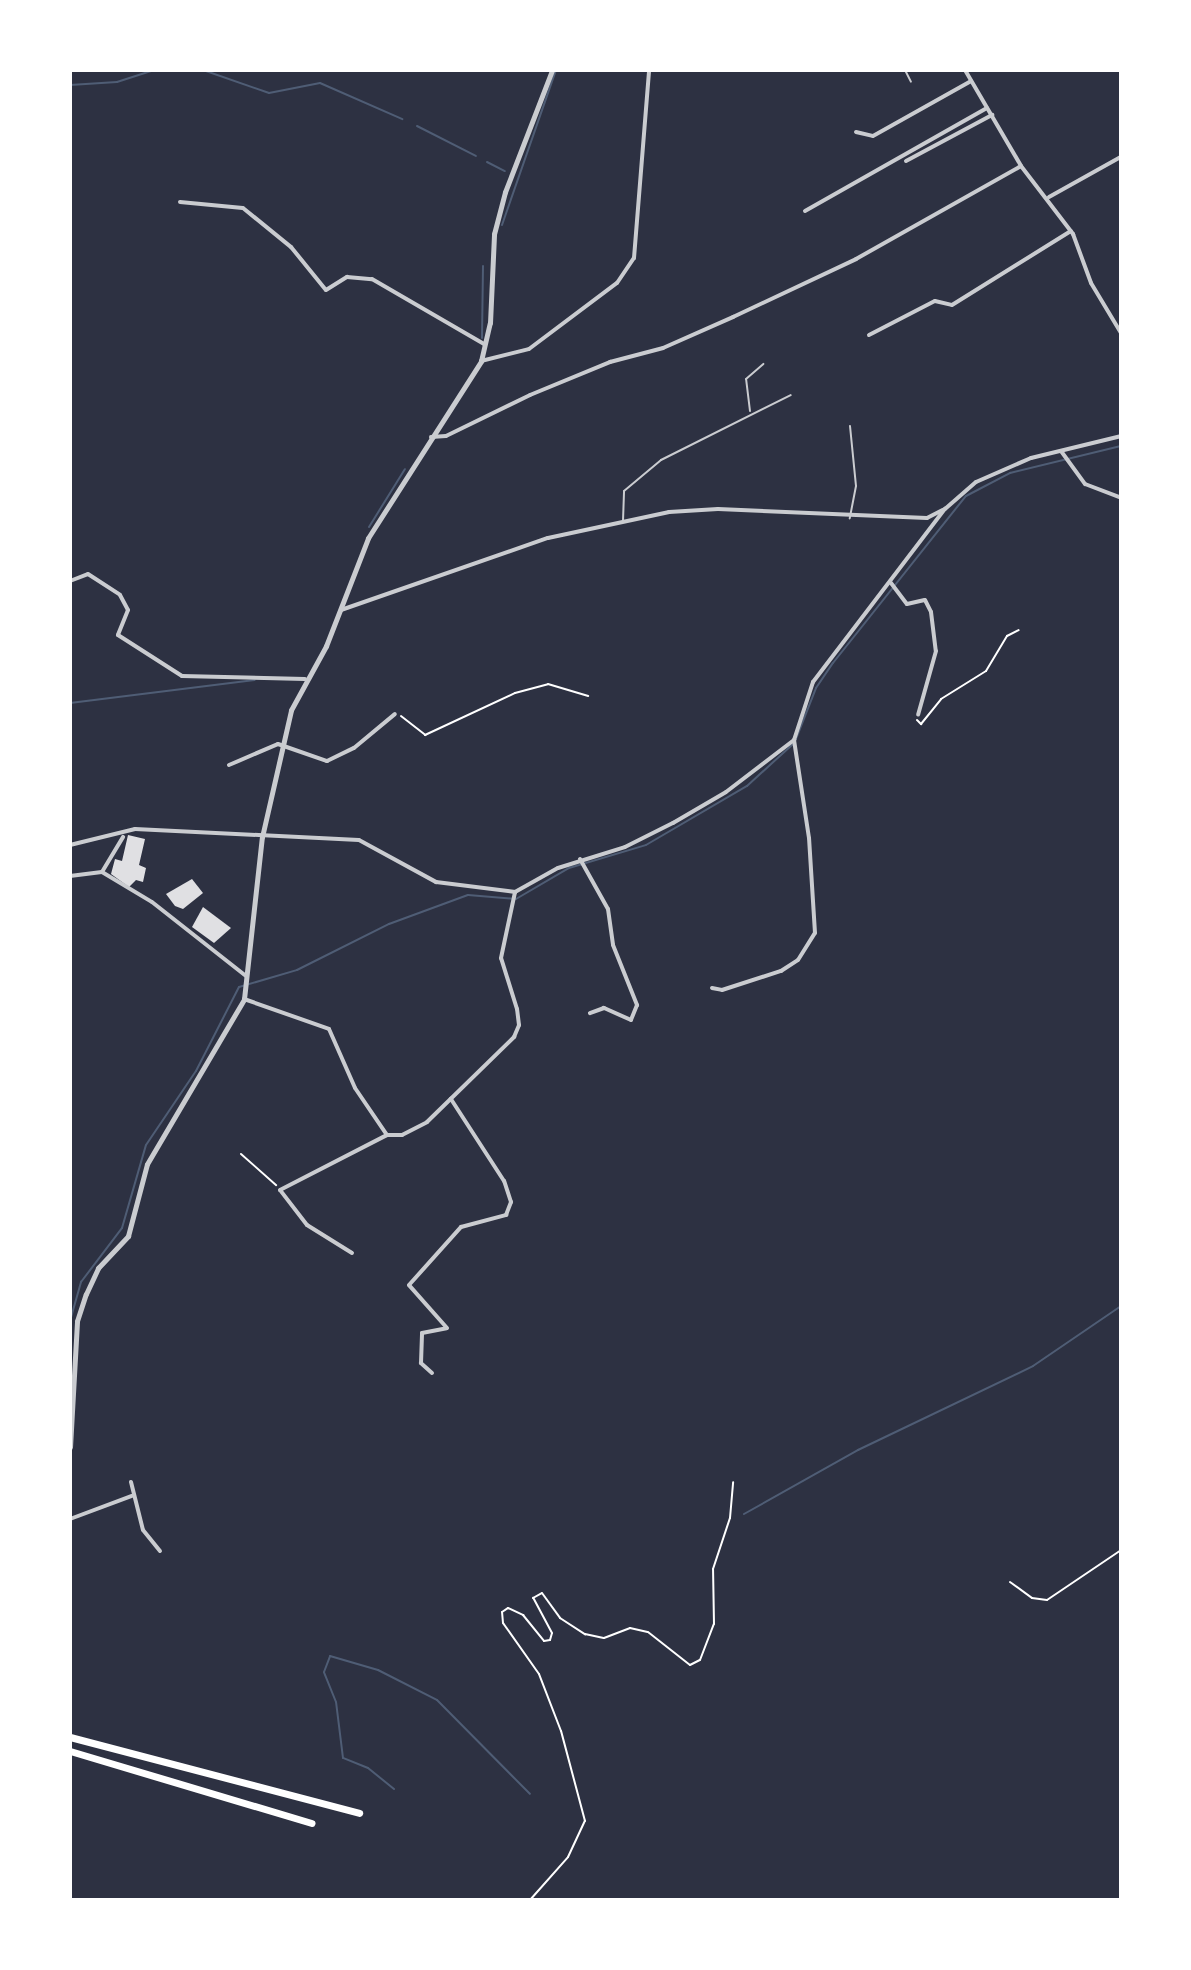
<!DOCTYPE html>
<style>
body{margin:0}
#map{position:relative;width:1191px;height:1970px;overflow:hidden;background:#2d3142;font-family:Mulish,sans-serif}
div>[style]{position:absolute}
.stream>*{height:2px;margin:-1px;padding:0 1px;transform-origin:1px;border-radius:1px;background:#4f5d75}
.building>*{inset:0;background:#e0e0e3}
.path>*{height:2px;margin:-1px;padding:0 1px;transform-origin:1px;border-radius:1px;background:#fff}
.service>*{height:2px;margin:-1px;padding:0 1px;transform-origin:1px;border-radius:1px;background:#caccd0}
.minor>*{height:4px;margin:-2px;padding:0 2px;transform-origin:2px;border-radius:2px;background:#caccd0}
.tertiary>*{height:5px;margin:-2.5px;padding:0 2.5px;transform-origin:2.5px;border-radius:2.5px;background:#caccd0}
.motorway>*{height:7px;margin:-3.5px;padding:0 3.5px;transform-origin:3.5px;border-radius:3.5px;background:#fff}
span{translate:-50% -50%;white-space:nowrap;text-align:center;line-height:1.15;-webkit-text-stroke:8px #fff;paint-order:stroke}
.frame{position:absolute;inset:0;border:72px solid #fff;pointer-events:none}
</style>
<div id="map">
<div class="stream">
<div style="left:203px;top:70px;width:70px;rotate:19.2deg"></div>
<div style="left:269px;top:93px;width:52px;rotate:-11.1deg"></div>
<div style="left:320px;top:83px;width:90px;rotate:23.7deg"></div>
<div style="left:70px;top:85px;width:47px;rotate:-3.7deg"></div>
<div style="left:117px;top:82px;width:39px;rotate:-18deg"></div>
<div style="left:417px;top:126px;width:66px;rotate:27deg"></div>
<div style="left:487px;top:162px;width:20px;rotate:27deg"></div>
<div style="left:502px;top:225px;width:164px;rotate:-70.8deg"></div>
<div style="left:482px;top:338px;width:72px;rotate:-89.2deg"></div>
<div style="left:369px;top:527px;width:68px;rotate:-58.2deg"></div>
<div style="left:70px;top:703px;width:186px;rotate:-7.1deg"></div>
<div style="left:796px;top:739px;width:55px;rotate:-68.6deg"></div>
<div style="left:816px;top:688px;width:30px;rotate:-56deg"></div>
<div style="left:833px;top:663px;width:213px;rotate:-51.5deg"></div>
<div style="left:966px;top:496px;width:50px;rotate:-27.6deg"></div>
<div style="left:1010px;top:473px;width:114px;rotate:-13.7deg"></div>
<div style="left:70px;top:1321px;width:41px;rotate:-74.2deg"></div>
<div style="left:81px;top:1282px;width:68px;rotate:-52.8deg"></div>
<div style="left:122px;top:1228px;width:86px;rotate:-73.9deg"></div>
<div style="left:146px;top:1145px;width:89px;rotate:-56deg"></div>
<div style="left:196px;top:1071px;width:94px;rotate:-62.9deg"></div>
<div style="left:239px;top:987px;width:60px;rotate:-16.3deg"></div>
<div style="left:297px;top:970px;width:103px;rotate:-26.6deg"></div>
<div style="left:389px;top:924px;width:84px;rotate:-20.2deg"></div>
<div style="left:468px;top:895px;width:48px;rotate:4.8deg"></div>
<div style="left:516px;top:899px;width:61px;rotate:-30.3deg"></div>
<div style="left:569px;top:868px;width:80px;rotate:-16.6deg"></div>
<div style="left:646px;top:845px;width:117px;rotate:-30.3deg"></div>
<div style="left:747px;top:786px;width:62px;rotate:-42.4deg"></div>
<div style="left:744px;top:1514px;width:131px;rotate:-29.3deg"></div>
<div style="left:858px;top:1450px;width:194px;rotate:-25.6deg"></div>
<div style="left:1033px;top:1366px;width:107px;rotate:-34.3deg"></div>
<div style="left:394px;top:1789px;width:33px;rotate:-141deg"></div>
<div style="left:368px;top:1768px;width:27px;rotate:-158deg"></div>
<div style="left:343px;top:1758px;width:56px;rotate:-97.1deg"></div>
<div style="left:336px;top:1702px;width:32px;rotate:-112deg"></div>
<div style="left:324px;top:1672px;width:17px;rotate:-69deg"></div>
<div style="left:330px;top:1656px;width:50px;rotate:16.3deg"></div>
<div style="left:378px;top:1670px;width:66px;rotate:27deg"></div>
<div style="left:437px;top:1700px;width:132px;rotate:45.3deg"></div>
</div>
<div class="building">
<div style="clip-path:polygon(128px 835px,145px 839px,139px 865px,146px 868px,143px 882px,136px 880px,129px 887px,111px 874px,115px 859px,122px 861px)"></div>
<div style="clip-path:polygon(192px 879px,203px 893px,183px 909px,175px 906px,166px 894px)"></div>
<div style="clip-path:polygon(203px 907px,231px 928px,214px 943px,192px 927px)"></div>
</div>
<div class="path">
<div style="left:401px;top:716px;width:31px;rotate:38deg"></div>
<div style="left:425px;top:735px;width:99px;rotate:-25deg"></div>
<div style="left:515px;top:693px;width:34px;rotate:-15deg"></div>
<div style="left:548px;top:684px;width:42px;rotate:16.7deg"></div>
<div style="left:917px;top:720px;width:6px;rotate:45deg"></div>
<div style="left:921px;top:724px;width:32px;rotate:-51deg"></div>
<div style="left:941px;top:699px;width:53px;rotate:-31.9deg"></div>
<div style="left:986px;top:671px;width:41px;rotate:-59deg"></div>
<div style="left:1007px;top:636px;width:13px;rotate:-27deg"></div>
<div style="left:241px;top:1154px;width:47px;rotate:41.5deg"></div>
<div style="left:1010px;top:1582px;width:27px;rotate:36deg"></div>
<div style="left:1032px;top:1598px;width:15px;rotate:8deg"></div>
<div style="left:1047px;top:1600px;width:89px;rotate:-34deg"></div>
<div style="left:530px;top:1900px;width:57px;rotate:-48.5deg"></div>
<div style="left:568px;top:1857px;width:40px;rotate:-65deg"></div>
<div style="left:585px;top:1821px;width:93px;rotate:-104.9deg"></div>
<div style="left:561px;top:1731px;width:61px;rotate:-111.1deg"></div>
<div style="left:539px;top:1674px;width:62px;rotate:-125.2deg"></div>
<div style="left:503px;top:1623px;width:11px;rotate:-95deg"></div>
<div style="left:502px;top:1612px;width:7px;rotate:-34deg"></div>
<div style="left:508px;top:1608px;width:17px;rotate:25deg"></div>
<div style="left:523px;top:1615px;width:33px;rotate:51deg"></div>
<div style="left:544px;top:1641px;width:6px;rotate:-9deg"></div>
<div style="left:550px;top:1640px;width:7px;rotate:-74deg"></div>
<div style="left:552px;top:1633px;width:40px;rotate:-118deg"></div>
<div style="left:533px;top:1598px;width:10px;rotate:-29deg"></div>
<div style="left:542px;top:1593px;width:31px;rotate:54deg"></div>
<div style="left:560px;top:1618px;width:30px;rotate:33deg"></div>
<div style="left:585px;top:1634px;width:19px;rotate:12deg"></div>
<div style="left:604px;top:1638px;width:28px;rotate:-21deg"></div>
<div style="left:630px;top:1628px;width:18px;rotate:13deg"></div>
<div style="left:648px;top:1632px;width:53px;rotate:38.2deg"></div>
<div style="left:690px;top:1665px;width:11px;rotate:-27deg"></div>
<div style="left:700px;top:1660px;width:39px;rotate:-69deg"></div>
<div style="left:714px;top:1624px;width:55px;rotate:-91deg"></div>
<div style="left:713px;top:1569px;width:54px;rotate:-71.6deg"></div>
<div style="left:730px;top:1518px;width:36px;rotate:-85deg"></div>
</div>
<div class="service">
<div style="left:905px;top:70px;width:13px;rotate:63deg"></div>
<div style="left:750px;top:411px;width:32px;rotate:-97deg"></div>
<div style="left:746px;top:379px;width:23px;rotate:-41deg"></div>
<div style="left:850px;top:426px;width:60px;rotate:84.3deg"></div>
<div style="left:856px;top:486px;width:33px;rotate:101deg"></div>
<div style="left:623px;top:521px;width:30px;rotate:-88deg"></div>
<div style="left:624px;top:491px;width:48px;rotate:-40deg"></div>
<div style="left:661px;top:460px;width:145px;rotate:-26.6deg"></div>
</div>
<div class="minor">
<div style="left:965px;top:70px;width:111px;rotate:59.7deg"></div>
<div style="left:1021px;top:166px;width:86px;rotate:52.6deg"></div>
<div style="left:1073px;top:234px;width:52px;rotate:69.8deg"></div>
<div style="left:1091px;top:283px;width:58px;rotate:59deg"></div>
<div style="left:856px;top:132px;width:17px;rotate:13deg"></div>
<div style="left:873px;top:136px;width:112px;rotate:-29.3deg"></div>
<div style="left:906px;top:161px;width:98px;rotate:-28.1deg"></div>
<div style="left:1049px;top:197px;width:82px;rotate:-29.1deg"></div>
<div style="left:180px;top:202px;width:63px;rotate:5.4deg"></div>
<div style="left:243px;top:208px;width:62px;rotate:39.1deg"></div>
<div style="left:291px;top:247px;width:55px;rotate:50.9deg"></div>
<div style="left:326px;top:290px;width:25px;rotate:-32deg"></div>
<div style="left:347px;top:277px;width:25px;rotate:5deg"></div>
<div style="left:372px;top:279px;width:129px;rotate:30.1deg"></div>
<div style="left:805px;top:211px;width:209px;rotate:-29.5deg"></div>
<div style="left:869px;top:335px;width:74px;rotate:-27.3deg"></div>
<div style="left:935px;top:301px;width:17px;rotate:13deg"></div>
<div style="left:952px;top:305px;width:140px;rotate:-31.9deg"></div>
<div style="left:481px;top:361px;width:49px;rotate:-14deg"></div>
<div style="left:529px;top:349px;width:110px;rotate:-36.9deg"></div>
<div style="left:617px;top:283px;width:30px;rotate:-56deg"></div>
<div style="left:634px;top:258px;width:189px;rotate:-85.4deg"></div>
<div style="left:431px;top:437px;width:15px;rotate:-4deg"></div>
<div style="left:446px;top:436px;width:93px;rotate:-26deg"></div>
<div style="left:530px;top:395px;width:87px;rotate:-22.4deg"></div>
<div style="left:610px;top:362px;width:55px;rotate:-14.8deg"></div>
<div style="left:663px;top:348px;width:77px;rotate:-23.9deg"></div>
<div style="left:733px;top:317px;width:136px;rotate:-25.2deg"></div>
<div style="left:856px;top:259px;width:189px;rotate:-29.4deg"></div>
<div style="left:1061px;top:451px;width:41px;rotate:54deg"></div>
<div style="left:1085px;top:484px;width:39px;rotate:21deg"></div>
<div style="left:70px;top:581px;width:19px;rotate:-21deg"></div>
<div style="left:88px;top:574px;width:38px;rotate:33deg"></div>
<div style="left:120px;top:595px;width:17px;rotate:62deg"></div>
<div style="left:128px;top:610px;width:27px;rotate:112deg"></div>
<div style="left:118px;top:635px;width:76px;rotate:32.6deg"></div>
<div style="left:182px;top:676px;width:123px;rotate:1.4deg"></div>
<div style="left:891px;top:583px;width:26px;rotate:53deg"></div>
<div style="left:907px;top:604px;width:18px;rotate:-13deg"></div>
<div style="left:925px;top:600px;width:13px;rotate:63deg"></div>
<div style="left:931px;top:612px;width:39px;rotate:83deg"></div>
<div style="left:936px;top:651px;width:66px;rotate:105.7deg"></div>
<div style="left:341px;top:610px;width:219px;rotate:-19.2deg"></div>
<div style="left:548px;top:538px;width:124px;rotate:-12.1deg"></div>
<div style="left:669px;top:512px;width:49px;rotate:-3.5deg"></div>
<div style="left:718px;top:509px;width:209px;rotate:2.5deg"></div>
<div style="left:927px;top:518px;width:18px;rotate:-27deg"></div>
<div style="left:229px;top:765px;width:53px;rotate:-23.2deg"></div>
<div style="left:278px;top:744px;width:52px;rotate:19.1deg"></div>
<div style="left:327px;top:761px;width:30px;rotate:-26deg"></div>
<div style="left:354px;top:748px;width:53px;rotate:-39.7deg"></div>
<div style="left:70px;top:845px;width:67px;rotate:-13.8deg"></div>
<div style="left:135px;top:829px;width:224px;rotate:2.8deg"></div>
<div style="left:359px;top:840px;width:88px;rotate:28.6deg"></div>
<div style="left:436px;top:882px;width:80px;rotate:7.2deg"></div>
<div style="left:515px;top:892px;width:49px;rotate:-29.2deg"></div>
<div style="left:558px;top:868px;width:70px;rotate:-17.4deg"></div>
<div style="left:625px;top:847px;width:54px;rotate:-26.6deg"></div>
<div style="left:673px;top:823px;width:61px;rotate:-30.3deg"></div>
<div style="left:726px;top:792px;width:86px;rotate:-37.4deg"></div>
<div style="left:794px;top:740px;width:61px;rotate:-71.9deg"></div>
<div style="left:813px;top:682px;width:218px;rotate:-52.7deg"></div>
<div style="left:945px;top:509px;width:41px;rotate:-41.1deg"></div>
<div style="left:976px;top:482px;width:60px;rotate:-23.6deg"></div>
<div style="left:1031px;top:458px;width:93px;rotate:-13.7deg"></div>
<div style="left:580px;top:859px;width:57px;rotate:60.8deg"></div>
<div style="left:608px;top:909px;width:36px;rotate:82deg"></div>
<div style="left:613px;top:945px;width:65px;rotate:68.2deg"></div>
<div style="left:637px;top:1005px;width:16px;rotate:112deg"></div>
<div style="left:631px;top:1020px;width:30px;rotate:-156deg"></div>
<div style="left:604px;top:1008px;width:15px;rotate:160deg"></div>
<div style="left:102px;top:872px;width:58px;rotate:31deg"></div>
<div style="left:152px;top:902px;width:120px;rotate:38.2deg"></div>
<div style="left:102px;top:872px;width:41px;rotate:-59deg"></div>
<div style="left:70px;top:876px;width:32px;rotate:-7deg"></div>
<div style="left:712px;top:988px;width:10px;rotate:11deg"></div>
<div style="left:722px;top:990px;width:62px;rotate:-17.9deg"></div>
<div style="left:781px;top:971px;width:20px;rotate:-33deg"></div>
<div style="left:798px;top:960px;width:32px;rotate:-58deg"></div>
<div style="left:815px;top:933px;width:95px;rotate:-93.6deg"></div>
<div style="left:809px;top:838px;width:99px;rotate:-98.7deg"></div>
<div style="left:244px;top:999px;width:90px;rotate:19.4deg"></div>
<div style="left:329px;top:1029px;width:64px;rotate:66.2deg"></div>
<div style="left:355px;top:1088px;width:57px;rotate:55.8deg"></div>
<div style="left:352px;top:1253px;width:53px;rotate:-148.1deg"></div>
<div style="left:307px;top:1225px;width:44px;rotate:-127.6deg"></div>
<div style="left:280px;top:1190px;width:120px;rotate:-27.2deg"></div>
<div style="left:387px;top:1135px;width:15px"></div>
<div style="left:402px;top:1135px;width:28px;rotate:-27deg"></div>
<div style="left:427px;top:1122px;width:122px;rotate:-44.3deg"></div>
<div style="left:514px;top:1037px;width:13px;rotate:-67deg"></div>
<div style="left:519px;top:1025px;width:16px;rotate:-97deg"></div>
<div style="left:517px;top:1009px;width:53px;rotate:-107.4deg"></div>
<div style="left:501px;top:958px;width:67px;rotate:-78deg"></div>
<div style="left:432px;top:1373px;width:15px;rotate:-138deg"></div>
<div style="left:421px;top:1363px;width:30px;rotate:-88deg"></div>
<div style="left:422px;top:1333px;width:25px;rotate:-11deg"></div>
<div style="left:447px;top:1328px;width:57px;rotate:-131.5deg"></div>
<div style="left:409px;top:1285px;width:78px;rotate:-48.1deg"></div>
<div style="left:461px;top:1227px;width:47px;rotate:-14.9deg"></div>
<div style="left:506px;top:1215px;width:14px;rotate:-69deg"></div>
<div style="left:511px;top:1202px;width:22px;rotate:-108deg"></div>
<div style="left:504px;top:1181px;width:98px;rotate:-122.9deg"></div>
<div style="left:131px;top:1482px;width:49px;rotate:76deg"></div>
<div style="left:143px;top:1530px;width:27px;rotate:51deg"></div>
<div style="left:70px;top:1519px;width:66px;rotate:-20.4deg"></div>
</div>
<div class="tertiary">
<div style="left:70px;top:1447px;width:126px;rotate:-86.8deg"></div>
<div style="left:77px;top:1321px;width:28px;rotate:-72deg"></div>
<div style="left:86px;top:1294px;width:29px;rotate:-65deg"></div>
<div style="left:98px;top:1268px;width:44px;rotate:-46.8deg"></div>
<div style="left:128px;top:1236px;width:74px;rotate:-75.2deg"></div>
<div style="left:147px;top:1164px;width:191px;rotate:-59.5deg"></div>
<div style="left:244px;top:999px;width:163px;rotate:-83.7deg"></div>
<div style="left:262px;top:837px;width:130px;rotate:-77.1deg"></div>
<div style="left:291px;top:710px;width:73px;rotate:-61.3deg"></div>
<div style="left:326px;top:646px;width:116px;rotate:-68.7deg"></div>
<div style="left:368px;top:538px;width:210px;rotate:-57.4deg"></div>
<div style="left:481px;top:361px;width:39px;rotate:-77deg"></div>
<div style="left:490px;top:323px;width:89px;rotate:-87.4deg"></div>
<div style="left:494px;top:234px;width:43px;rotate:-75.3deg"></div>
<div style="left:505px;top:192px;width:131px;rotate:-68.9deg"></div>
</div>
<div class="motorway">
<div style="left:70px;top:1737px;width:299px;rotate:14.7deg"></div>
<div style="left:70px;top:1751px;width:252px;rotate:16.6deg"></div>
</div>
<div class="frame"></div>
</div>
